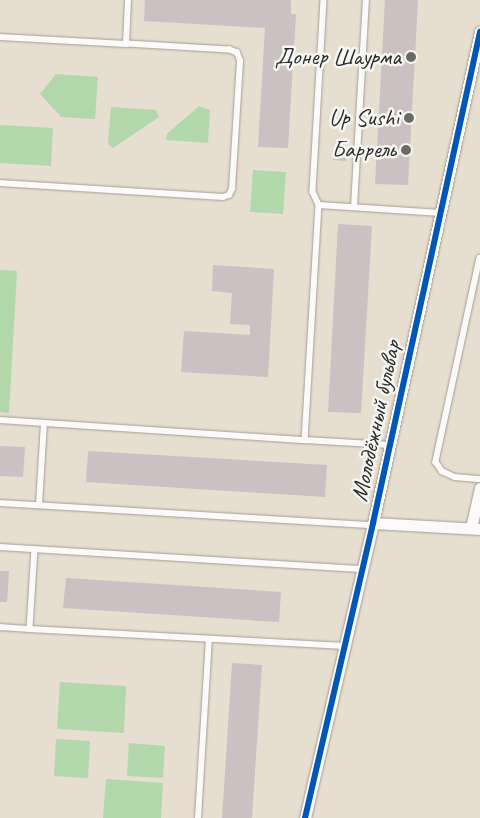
<!DOCTYPE html>
<meta charset="utf-8">
<style>
body{margin:0}
#map{position:relative;width:480px;height:818px;overflow:hidden;background:#e6decf;font-family:Caveat,sans-serif}
div>[style]{position:absolute}
.green>*{inset:0;background:#b2d7aa}
.building>*{inset:0;background:#cbc0c2}
.roads{filter:drop-shadow(0 0 1px #a29e95) drop-shadow(0 0 1px #a29e95)}
.service>*{height:5.5px;margin:-2.75px;padding:0 2.75px;transform-origin:2.75px;border-radius:2.75px;background:#fbfaf8}
.minor>*{height:11px;margin:-5.5px;padding:0 5.5px;transform-origin:5.5px;border-radius:5.5px;background:#fbfaf8}
.cycleway>*{height:6px;margin:-3px;padding:0 3px;transform-origin:3px;border-radius:3px;background:#0057b8}
.dots>*{width:14px;height:14px;translate:-50% -50%;box-sizing:border-box;border:2px solid #f6f6f2;border-radius:50%}
span{translate:-50% -50%;white-space:nowrap;text-align:center;line-height:1.15;-webkit-text-stroke:5px #f6f6f2;paint-order:stroke}
.poi-label{font-size:24px;color:#2b2b2b}
.right{translate:-100% -50%;text-align:right}
.street-label{font-size:24px;color:#2b2b2b}
</style>
<div id="map">
<div class="green">
<div style="clip-path:polygon(56px 74px,98px 77px,95px 119px,61px 117px,40px 94px)"></div>
<div style="clip-path:polygon(199px 106px,210px 110px,208px 143px,166px 140px,167px 134px)"></div>
<div style="clip-path:polygon(111px 107px,156px 110px,159px 117px,113px 148px,108px 144px)"></div>
<div style="clip-path:polygon(0 125px,53px 128px,51px 166px,0 163px)"></div>
<div style="clip-path:polygon(253px 170px,286px 172px,283px 214px,250px 212px)"></div>
<div style="clip-path:polygon(0 270px,17px 271px,9px 413px,0 412px)"></div>
<div style="clip-path:polygon(60px 682px,126px 686px,124px 733px,57px 729px)"></div>
<div style="clip-path:polygon(56px 739px,90px 741px,88px 778px,54px 776px)"></div>
<div style="clip-path:polygon(129px 743px,165px 746px,163px 778px,127px 776px)"></div>
<div style="clip-path:polygon(106px 779px,163px 783px,161px 818px,103px 818px)"></div>
</div>
<div class="building">
<div style="clip-path:polygon(145px 0,291px 0,291px 14px,296px 14px,288px 148px,258px 147px,265px 28px,144px 21px)"></div>
<div style="clip-path:polygon(385px 0,418px 0,408px 185px,375px 184px)"></div>
<div style="clip-path:polygon(334px 148px,347px 149px,346px 161px,333px 160px)"></div>
<div style="clip-path:polygon(338px 224px,372px 226px,361px 413px,328px 412px)"></div>
<div style="clip-path:polygon(213px 265px,274px 269px,268px 377px,181px 372px,184px 331px,250px 335px,250px 325px,230px 324px,232px 293px,212px 291px)"></div>
<div style="clip-path:polygon(0 446px,25px 447px,23px 477px,0 476px)"></div>
<div style="clip-path:polygon(88px 451px,327px 465px,325px 497px,86px 482px)"></div>
<div style="clip-path:polygon(0 571px,9px 571px,7px 602px,0 602px)"></div>
<div style="clip-path:polygon(66px 578px,281px 592px,279px 622px,63px 608px)"></div>
<div style="clip-path:polygon(232px 663px,262px 665px,252px 818px,222px 818px)"></div>
</div>
<div class="roads">
<div class="service">
<div style="left:324px;top:0;width:192px;rotate:93.3deg"></div>
<div style="left:313px;top:192px;width:14px;rotate:65deg"></div>
<div style="left:319px;top:205px;width:122px;rotate:3.8deg"></div>
<div style="left:0;top:37px;width:126px;rotate:3.2deg"></div>
<div style="left:126px;top:44px;width:44px;rotate:-87.4deg"></div>
<div style="left:0;top:183px;width:223px;rotate:3.6deg"></div>
<div style="left:223px;top:197px;width:6px;rotate:-18deg"></div>
<div style="left:229px;top:195px;width:7px;rotate:-63deg"></div>
<div style="left:232px;top:189px;width:128px;rotate:-86.4deg"></div>
<div style="left:240px;top:61px;width:9px;rotate:-111deg"></div>
<div style="left:237px;top:53px;width:8px;rotate:-157deg"></div>
<div style="left:230px;top:50px;width:104px;rotate:-176.7deg"></div>
<div style="left:319px;top:205px;width:235px;rotate:93.4deg"></div>
<div style="left:305px;top:440px;width:85px;rotate:3.4deg"></div>
<div style="left:354px;top:207px;width:207px;rotate:-86.7deg"></div>
<div style="left:480px;top:258px;width:209px;rotate:102.2deg"></div>
<div style="left:436px;top:462px;width:11px;rotate:56deg"></div>
<div style="left:442px;top:471px;width:14px;rotate:25deg"></div>
<div style="left:455px;top:477px;width:25px;rotate:5deg"></div>
<div style="left:0;top:420px;width:306px;rotate:3.8deg"></div>
<div style="left:0;top:503px;width:373px;rotate:3.4deg"></div>
<div style="left:39px;top:505px;width:82px;rotate:-86.5deg"></div>
<div style="left:0;top:547px;width:364px;rotate:3.5deg"></div>
<div style="left:35px;top:549px;width:80px;rotate:93.6deg"></div>
<div style="left:30px;top:629px;width:315px;rotate:3.1deg"></div>
<div style="left:0;top:627px;width:30px;rotate:4deg"></div>
<div style="left:198px;top:818px;width:179px;rotate:-86.5deg"></div>
</div>
<div class="minor">
<div style="left:373px;top:523px;width:107px;rotate:3.2deg"></div>
<div style="left:471px;top:528px;width:41px;rotate:-77.3deg"></div>
<div style="left:305px;top:818px;width:303px;rotate:-77deg"></div>
<div style="left:373px;top:523px;width:503px;rotate:-77.71deg"></div>
</div>
</div>
<div class="cycleway">
<div style="left:305px;top:818px;width:303px;rotate:-77deg"></div>
<div style="left:373px;top:523px;width:503px;rotate:-77.71deg"></div>
</div>
<div class="dots">
<div style="left:411px;top:57px;background:#6c6a64"></div>
<div style="left:409px;top:118px;background:#6c6a64"></div>
<div style="left:406px;top:150px;background:#6c6a64"></div>
</div>
<div class="poi-label">
<span class="right" style="left:401px;top:57px">Донер Шаурма</span>
<span class="right" style="left:399px;top:118px">Up Sushi</span>
<span class="right" style="left:396px;top:150px">Баррель</span>
</div>
<div class="street-label">
<span style="left:376px;top:421px;rotate:-78deg">Молодёжный бульвар</span>
</div>
</div>
